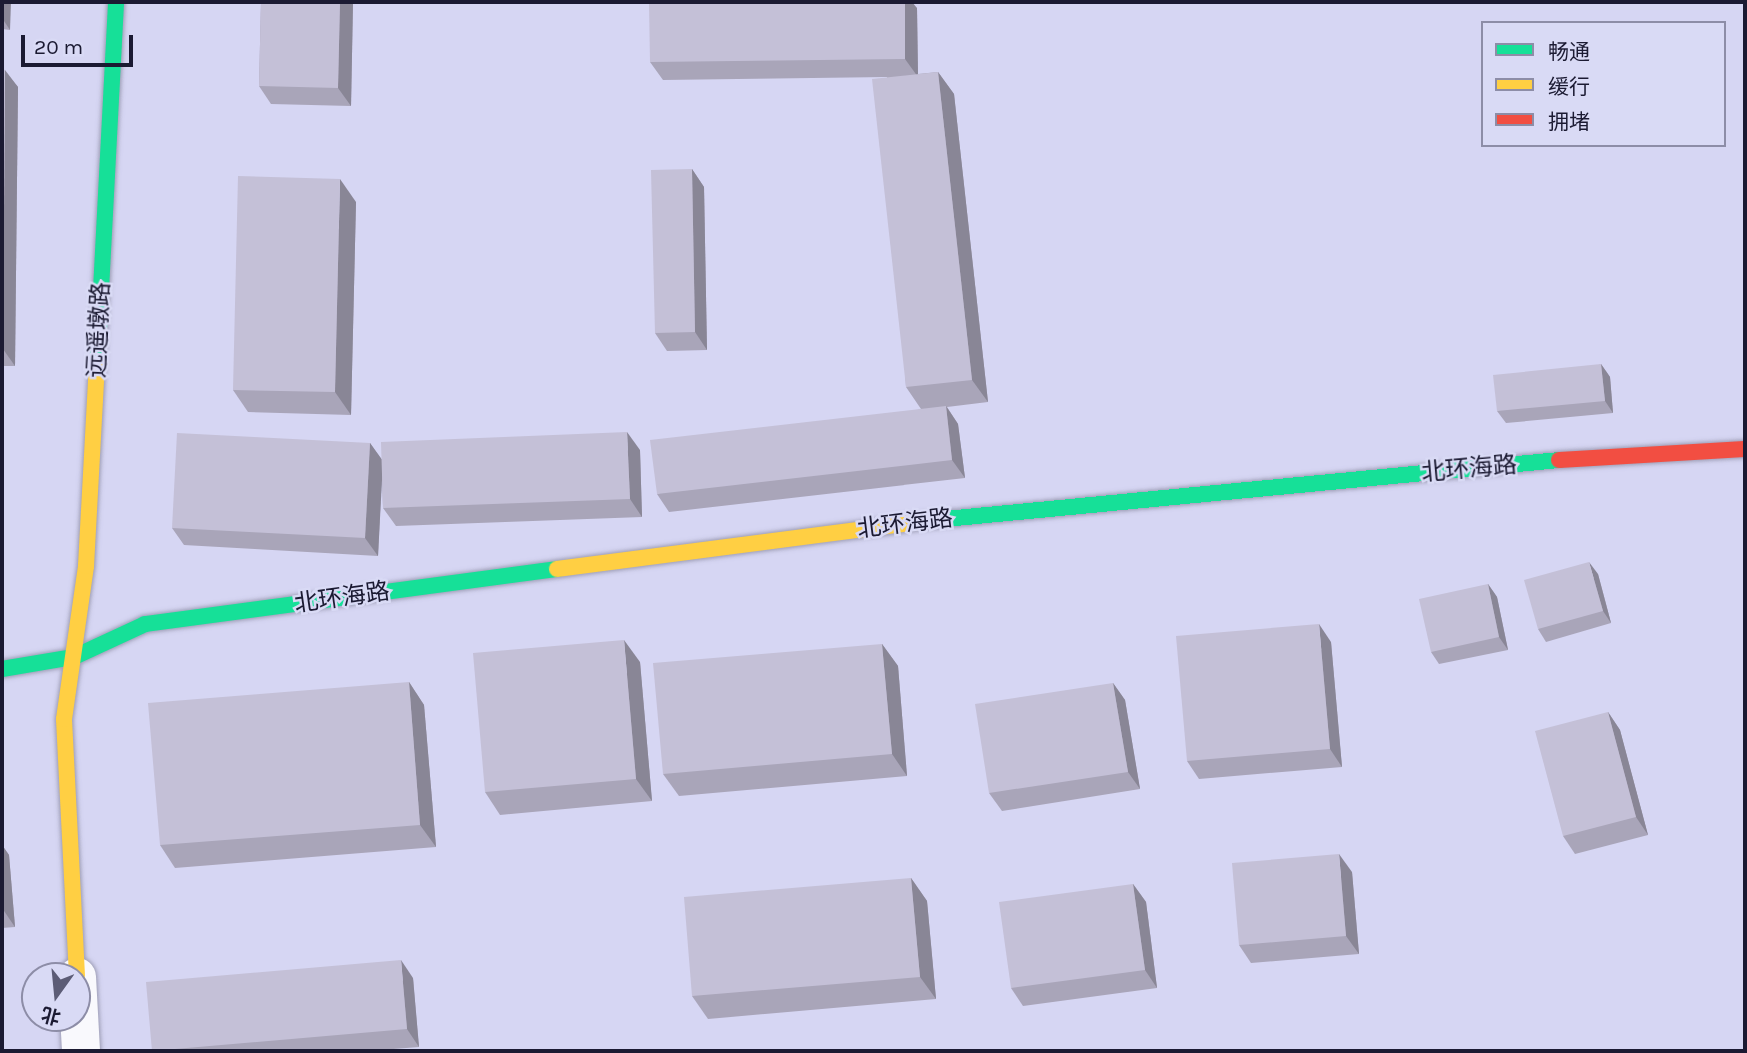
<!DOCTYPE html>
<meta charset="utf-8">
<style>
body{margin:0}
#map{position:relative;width:1747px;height:1053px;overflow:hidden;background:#d6d6f3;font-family:Karla,"Noto Sans SC",sans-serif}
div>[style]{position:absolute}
.roads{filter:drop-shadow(0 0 2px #9e9eb6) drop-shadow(0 0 2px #9e9eb6)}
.street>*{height:38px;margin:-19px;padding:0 19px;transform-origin:19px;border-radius:19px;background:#f9f9fd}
.fast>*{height:16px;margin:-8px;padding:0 8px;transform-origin:8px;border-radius:8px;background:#16e098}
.slow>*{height:16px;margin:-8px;padding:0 8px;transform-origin:8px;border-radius:8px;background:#ffcf43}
.jam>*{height:16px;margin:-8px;padding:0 8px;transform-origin:8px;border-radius:8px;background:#f24e42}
.wall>*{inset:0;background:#a9a5b9}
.shaded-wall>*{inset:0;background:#898696}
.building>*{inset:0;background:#c4c0d7}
span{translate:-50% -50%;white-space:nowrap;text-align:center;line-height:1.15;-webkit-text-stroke:5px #d9daf5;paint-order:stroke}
.street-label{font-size:24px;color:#1b1a32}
.frame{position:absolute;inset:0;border:4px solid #1b1a32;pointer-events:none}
.legend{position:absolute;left:1481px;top:21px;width:245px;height:126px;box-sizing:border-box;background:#d9daf5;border:2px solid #8d8da7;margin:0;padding:9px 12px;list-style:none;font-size:21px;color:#1b1a32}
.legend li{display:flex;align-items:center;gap:14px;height:35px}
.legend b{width:35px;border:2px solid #8d8da7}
.north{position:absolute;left:21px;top:962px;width:70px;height:70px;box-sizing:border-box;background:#d9daf5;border:2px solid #8d8da7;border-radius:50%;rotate:195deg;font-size:19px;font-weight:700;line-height:28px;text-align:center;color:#1b1a32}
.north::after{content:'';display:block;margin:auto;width:24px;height:32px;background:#5c5c76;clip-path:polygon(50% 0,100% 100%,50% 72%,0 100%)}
.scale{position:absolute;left:21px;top:35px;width:112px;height:32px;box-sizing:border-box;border:4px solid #1b1a32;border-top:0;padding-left:9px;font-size:21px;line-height:24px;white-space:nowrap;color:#1b1a32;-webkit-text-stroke:5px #d9daf5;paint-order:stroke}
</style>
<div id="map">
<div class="roads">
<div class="street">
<div style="left:77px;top:977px;width:74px;rotate:86.9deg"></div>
</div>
<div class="fast">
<div style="left:97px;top:366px;width:364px;rotate:-87deg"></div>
<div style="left:935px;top:520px;width:627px;rotate:-5.49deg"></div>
<div style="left:2px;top:669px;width:73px;rotate:-9.5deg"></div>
<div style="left:74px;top:657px;width:78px;rotate:-24.9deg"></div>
<div style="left:145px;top:624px;width:416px;rotate:-7.6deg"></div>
</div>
<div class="slow">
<div style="left:557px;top:569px;width:381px;rotate:-7.4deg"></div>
<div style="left:77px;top:976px;width:257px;rotate:-92.9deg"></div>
<div style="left:64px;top:719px;width:155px;rotate:-81.8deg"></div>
<div style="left:86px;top:566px;width:200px;rotate:-86.9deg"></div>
</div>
<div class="jam">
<div style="left:1559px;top:460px;width:186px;rotate:-3.4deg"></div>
</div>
</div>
<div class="wall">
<div style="clip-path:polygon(2px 2px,10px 30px,2px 29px)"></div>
<div style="clip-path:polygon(261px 2px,353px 2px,351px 106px,271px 104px,259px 86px)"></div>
<div style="clip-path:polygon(917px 8px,918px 74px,938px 72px,954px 94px,988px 402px,947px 407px,958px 424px,965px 478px,669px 512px,657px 494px,921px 409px,906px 387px,887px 77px,663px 80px,650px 62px)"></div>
<div style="clip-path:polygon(2px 69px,18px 87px,15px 366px,2px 366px)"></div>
<div style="clip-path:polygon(692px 169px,704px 187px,707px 350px,667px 351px,655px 333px)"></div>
<div style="clip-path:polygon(356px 202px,351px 415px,248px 412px,233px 390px)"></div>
<div style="clip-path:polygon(1601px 364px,1610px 377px,1613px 413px,1506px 423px,1497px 411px)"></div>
<div style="clip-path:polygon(370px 443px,381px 459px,640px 450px,642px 517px,396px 526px,383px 508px,382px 473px,378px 556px,184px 545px,172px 528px)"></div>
<div style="clip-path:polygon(1598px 574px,1611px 623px,1546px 642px,1538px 629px)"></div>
<div style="clip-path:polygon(1488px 584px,1497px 597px,1508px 650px,1439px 664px,1431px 652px)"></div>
<div style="clip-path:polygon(1331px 642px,1342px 767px,1199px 779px,1187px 761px)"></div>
<div style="clip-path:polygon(882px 644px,898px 666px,907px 776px,679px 796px,663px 774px)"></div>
<div style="clip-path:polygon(640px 662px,652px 801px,500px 815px,485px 792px)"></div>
<div style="clip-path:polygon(409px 682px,424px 705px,436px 847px,175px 868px,160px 845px)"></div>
<div style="clip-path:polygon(1113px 683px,1125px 700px,1140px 789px,1002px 811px,989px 793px)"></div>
<div style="clip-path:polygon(1608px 712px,1620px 730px,1648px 835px,1575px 854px,1563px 836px)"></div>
<div style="clip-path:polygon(2px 845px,9px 855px,15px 927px,2px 928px)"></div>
<div style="clip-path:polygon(1352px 872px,1359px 954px,1251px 963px,1239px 945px)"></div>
<div style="clip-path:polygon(911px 878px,927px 901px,936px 999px,708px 1019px,692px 996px)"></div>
<div style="clip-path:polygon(1133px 884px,1146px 902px,1157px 988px,1023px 1006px,1011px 988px)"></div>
<div style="clip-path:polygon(413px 978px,419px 1047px,368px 1051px,152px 1051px)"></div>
</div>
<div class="shaded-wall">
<div style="clip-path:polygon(2px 2px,11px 2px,10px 30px,2px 18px)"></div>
<div style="clip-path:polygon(340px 2px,353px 2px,351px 106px,338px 88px)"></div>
<div style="clip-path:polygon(905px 2px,912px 2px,917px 8px,918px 77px,905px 59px)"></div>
<div style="clip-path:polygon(5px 70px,18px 87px,15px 366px,3px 349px)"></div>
<div style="clip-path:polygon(938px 72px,954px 94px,988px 402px,972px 380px)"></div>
<div style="clip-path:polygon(692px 169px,704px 187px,707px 350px,695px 332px)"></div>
<div style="clip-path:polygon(340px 179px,356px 202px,351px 415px,335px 392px)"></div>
<div style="clip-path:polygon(1601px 364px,1610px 377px,1613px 413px,1605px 401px)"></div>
<div style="clip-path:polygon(946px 406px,958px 424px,965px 478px,952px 460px)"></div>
<div style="clip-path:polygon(627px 432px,640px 450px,642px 517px,630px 499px)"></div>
<div style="clip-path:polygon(370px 443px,383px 461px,378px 556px,365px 538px)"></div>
<div style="clip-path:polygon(1589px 562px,1598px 574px,1611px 623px,1603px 611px)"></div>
<div style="clip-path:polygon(1488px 584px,1497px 597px,1508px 650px,1499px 637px)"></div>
<div style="clip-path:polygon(1319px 624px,1331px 642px,1342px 767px,1330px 749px)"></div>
<div style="clip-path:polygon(624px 640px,640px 662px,652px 801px,636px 779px)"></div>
<div style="clip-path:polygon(882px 644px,898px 666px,907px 776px,892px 754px)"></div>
<div style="clip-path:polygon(409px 682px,424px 705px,436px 847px,420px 825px)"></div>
<div style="clip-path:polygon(1113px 683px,1125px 700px,1140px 789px,1128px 772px)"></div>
<div style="clip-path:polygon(1608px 712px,1620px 730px,1648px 835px,1636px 817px)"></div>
<div style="clip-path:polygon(2px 845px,9px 855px,15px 927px,2px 908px)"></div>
<div style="clip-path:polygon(1339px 854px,1352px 872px,1359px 954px,1346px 936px)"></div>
<div style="clip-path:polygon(911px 878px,927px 901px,936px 999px,920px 977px)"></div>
<div style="clip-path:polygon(1133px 884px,1146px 902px,1157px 988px,1145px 970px)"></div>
<div style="clip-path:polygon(401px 960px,413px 978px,419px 1047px,407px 1029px)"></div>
</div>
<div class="building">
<div style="clip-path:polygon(261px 2px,340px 2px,338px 88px,259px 86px)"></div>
<div style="clip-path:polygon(649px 2px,905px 2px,905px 59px,650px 62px)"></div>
<div style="clip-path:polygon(2px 69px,5px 70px,3px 349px,2px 349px)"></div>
<div style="clip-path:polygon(938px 72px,972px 380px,906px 387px,872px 79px)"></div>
<div style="clip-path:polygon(692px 169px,695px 332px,655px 333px,651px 170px)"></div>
<div style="clip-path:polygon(238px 176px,340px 179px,335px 392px,233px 390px)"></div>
<div style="clip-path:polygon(1601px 364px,1605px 401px,1497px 411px,1493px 375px)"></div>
<div style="clip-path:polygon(946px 406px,952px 460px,657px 494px,650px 440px)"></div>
<div style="clip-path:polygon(627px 432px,630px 499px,383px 508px,381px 442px)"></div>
<div style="clip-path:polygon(177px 433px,370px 443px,365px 538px,172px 528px)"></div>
<div style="clip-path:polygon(1589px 562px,1603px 611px,1538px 629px,1524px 580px)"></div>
<div style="clip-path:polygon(1488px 584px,1499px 637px,1431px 652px,1419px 599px)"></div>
<div style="clip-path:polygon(1319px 624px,1330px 749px,1187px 761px,1176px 636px)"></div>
<div style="clip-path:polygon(624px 640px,636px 779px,485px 792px,473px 653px)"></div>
<div style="clip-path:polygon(882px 644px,892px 754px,663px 774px,653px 663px)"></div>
<div style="clip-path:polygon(409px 682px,420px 825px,160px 845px,148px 703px)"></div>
<div style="clip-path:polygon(1113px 683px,1128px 772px,989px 793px,975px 704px)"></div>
<div style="clip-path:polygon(1608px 712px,1636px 817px,1563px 836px,1535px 731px)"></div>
<div style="clip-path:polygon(1339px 854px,1346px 936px,1239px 945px,1232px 863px)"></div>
<div style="clip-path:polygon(911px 878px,920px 977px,692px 996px,684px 897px)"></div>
<div style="clip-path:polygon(1133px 884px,1145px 970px,1011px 988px,999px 902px)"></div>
<div style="clip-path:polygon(401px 960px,407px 1029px,152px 1051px,146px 982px)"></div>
<div style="clip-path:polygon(19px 1049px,19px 1051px,2px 1051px,2px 1050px)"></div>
</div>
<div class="street-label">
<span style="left:99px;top:330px;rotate:-87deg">远遥墩路</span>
<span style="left:1469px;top:469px;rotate:-5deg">北环海路</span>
<span style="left:905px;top:524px;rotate:-7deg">北环海路</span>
<span style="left:342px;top:598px;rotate:-8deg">北环海路</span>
</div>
<div class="frame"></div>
<ul class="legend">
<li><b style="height:9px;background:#16e098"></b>畅通</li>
<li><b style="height:9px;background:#ffcf43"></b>缓行</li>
<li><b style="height:9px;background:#f24e42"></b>拥堵</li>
</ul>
<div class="north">北</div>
<div class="scale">20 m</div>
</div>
